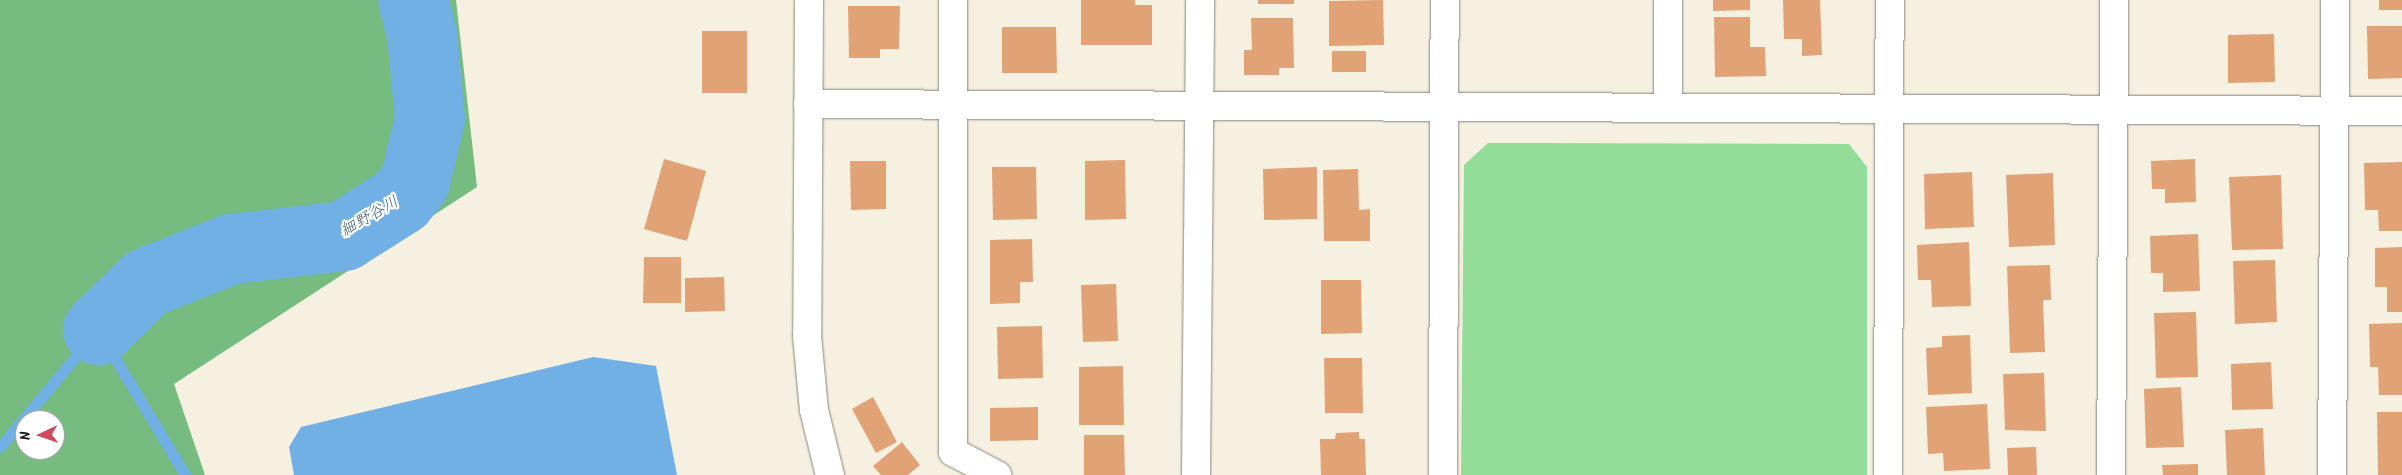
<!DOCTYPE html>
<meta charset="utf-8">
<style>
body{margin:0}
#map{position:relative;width:2402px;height:475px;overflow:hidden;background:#f5f0df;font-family:Kalam,"Klee One",sans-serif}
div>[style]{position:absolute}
.green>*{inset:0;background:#93dd99}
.forest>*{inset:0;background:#76bc81}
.water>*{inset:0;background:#71b0e4}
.stream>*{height:11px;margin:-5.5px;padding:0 5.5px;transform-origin:5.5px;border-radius:5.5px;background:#71b0e4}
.river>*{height:70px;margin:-35px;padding:0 35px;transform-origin:35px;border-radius:35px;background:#71b0e4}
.building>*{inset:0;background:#e1a375}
.roads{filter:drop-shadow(0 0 1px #88867e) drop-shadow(0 0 1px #88867e)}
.minor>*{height:28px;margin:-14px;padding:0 14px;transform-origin:14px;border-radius:14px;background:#fff}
span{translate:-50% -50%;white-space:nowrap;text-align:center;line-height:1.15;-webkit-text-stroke:4.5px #fff;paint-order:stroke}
.water-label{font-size:16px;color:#425f76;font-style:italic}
.north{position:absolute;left:15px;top:410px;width:50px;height:50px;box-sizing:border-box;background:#fff;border:1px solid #a4a4a4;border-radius:50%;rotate:267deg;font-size:14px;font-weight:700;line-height:20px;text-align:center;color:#1c1c1c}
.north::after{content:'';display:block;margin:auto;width:18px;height:22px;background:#d1495b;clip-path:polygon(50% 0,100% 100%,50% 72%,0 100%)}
</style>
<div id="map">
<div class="green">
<div style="clip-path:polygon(1488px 143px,1849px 144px,1867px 167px,1867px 475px,1461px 475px,1464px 165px)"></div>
</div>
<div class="forest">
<div style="clip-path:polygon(evenodd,0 0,456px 0,477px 187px,174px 384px,205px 475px,0 475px,0 0,25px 420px,55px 420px,55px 450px,25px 450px,25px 420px)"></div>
</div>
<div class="water">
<div style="clip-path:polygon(593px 357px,656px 366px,677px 475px,294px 475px,289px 447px,301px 427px)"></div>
</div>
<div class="stream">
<div style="left:0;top:447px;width:153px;rotate:-50.1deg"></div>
<div style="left:98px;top:330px;width:169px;rotate:59deg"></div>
</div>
<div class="river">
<div style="left:98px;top:330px;width:67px;rotate:-44.4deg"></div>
<div style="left:146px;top:283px;width:92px;rotate:-21.6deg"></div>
<div style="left:232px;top:249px;width:113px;rotate:-6.6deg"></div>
<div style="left:344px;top:236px;width:67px;rotate:-32.3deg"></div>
<div style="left:401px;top:200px;width:23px;rotate:-52deg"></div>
<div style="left:415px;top:182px;width:65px;rotate:-76.6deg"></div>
<div style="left:430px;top:119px;width:84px;rotate:-95.4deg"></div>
<div style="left:422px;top:35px;width:36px;rotate:-104deg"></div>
</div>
<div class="building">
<div style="clip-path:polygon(1081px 0,1135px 0,1135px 5px,1152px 5px,1152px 45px,1081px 45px)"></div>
<div style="clip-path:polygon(1258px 0,1294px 0,1294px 4px,1258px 4px)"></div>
<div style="clip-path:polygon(1383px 0,1384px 45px,1329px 46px,1329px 1px)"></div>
<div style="clip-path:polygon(1713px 0,1750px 0,1750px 10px,1713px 11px)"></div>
<div style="clip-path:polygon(1783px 0,1820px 0,1822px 55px,1802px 56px,1802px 39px,1784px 39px)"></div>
<div style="clip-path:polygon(2379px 0,2402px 0,2402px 10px,2379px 10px)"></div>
<div style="clip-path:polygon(848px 6px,900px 6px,899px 49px,880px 49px,880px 58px,849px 58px)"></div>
<div style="clip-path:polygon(1714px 17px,1750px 17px,1750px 47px,1765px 47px,1766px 76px,1715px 77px)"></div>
<div style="clip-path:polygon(1251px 18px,1293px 18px,1294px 68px,1279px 68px,1279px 75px,1244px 75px,1244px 50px,1252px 50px)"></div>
<div style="clip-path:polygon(2367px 26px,2402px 26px,2402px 78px,2368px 79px)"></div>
<div style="clip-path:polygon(1002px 27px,1056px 27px,1057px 73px,1002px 73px)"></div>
<div style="clip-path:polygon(702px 31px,747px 31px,747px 93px,702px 93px)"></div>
<div style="clip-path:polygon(2274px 34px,2275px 82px,2228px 83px,2228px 35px)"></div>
<div style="clip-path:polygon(1332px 51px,1366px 51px,1366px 72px,1332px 72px)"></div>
<div style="clip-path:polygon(664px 159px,706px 171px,687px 241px,644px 229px)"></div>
<div style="clip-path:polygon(2195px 159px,2196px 202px,2165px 203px,2165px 189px,2152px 189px,2151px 161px)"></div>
<div style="clip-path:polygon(1125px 160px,1126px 219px,1085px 220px,1085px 161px)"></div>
<div style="clip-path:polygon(850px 161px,886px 161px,886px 209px,851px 210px)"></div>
<div style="clip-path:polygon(2402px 162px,2402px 231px,2379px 231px,2378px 210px,2365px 210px,2364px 163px)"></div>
<div style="clip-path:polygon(992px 167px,1036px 167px,1037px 219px,993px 220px)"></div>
<div style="clip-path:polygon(1317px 167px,1317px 219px,1264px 220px,1263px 169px)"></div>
<div style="clip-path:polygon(1358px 169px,1359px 210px,1370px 209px,1370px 241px,1324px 241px,1323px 170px)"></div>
<div style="clip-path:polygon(1972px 172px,1974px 227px,1925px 229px,1924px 174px)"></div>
<div style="clip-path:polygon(2053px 173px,2055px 245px,2009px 247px,2006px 175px)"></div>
<div style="clip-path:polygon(2281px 175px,2283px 249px,2232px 250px,2229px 177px)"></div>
<div style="clip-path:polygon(2198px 234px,2200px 291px,2163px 292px,2163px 273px,2151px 273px,2150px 236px)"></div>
<div style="clip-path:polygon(1032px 239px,1033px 282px,1020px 282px,1020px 303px,990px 304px,990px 240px)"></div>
<div style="clip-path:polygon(1969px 242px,1971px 306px,1932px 307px,1931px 280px,1918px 280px,1917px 245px)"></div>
<div style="clip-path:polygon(2402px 247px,2402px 312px,2387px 312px,2387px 287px,2375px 287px,2375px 248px)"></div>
<div style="clip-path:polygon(644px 257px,681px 257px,681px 303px,643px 303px)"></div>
<div style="clip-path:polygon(2275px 260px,2277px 322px,2235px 324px,2233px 261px)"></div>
<div style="clip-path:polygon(2050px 265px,2051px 300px,2043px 300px,2045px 352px,2010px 353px,2007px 266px)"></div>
<div style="clip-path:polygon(724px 277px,725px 311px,685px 312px,685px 278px)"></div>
<div style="clip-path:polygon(1321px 280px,1361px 280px,1362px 333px,1321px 334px)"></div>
<div style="clip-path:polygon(1116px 284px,1118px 341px,1083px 342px,1081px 285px)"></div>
<div style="clip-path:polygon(2196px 312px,2198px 377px,2156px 378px,2154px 313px)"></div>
<div style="clip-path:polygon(2402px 323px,2402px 395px,2379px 395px,2378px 367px,2370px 367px,2369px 324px)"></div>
<div style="clip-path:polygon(1042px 326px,1043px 378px,998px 379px,997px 327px)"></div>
<div style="clip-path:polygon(1970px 335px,1972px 393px,1928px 395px,1926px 348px,1942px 347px,1942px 336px)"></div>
<div style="clip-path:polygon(1324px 358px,1362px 358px,1363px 413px,1325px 413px)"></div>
<div style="clip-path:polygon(2271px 362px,2273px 409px,2232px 410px,2231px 364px)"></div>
<div style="clip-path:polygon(1123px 366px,1124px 425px,1079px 425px,1079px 367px)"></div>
<div style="clip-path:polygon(2044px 373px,2046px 431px,2005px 430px,2003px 374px)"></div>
<div style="clip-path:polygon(2181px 387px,2184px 447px,2146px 448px,2144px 389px)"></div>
<div style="clip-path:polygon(873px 397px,897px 442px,876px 453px,852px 409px)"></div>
<div style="clip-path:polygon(1987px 404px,1990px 469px,1944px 471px,1943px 453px,1928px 454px,1926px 407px)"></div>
<div style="clip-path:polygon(1038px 407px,1038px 440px,990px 441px,990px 408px)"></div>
<div style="clip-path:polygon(2377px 412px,2402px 412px,2402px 475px,2378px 475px)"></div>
<div style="clip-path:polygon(2263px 428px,2265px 475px,2227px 475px,2225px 430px)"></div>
<div style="clip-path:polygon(1359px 432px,1359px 439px,1365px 439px,1366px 475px,1321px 475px,1320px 439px,1335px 439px,1336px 433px)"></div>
<div style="clip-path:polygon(1084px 435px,1124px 435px,1125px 475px,1084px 475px)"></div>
<div style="clip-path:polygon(902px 442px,920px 465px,908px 475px,881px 475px,873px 466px)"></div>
<div style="clip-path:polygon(2036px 447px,2037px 475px,2008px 475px,2007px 448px)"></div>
<div style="clip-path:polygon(2198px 464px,2198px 475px,2163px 475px,2162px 465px)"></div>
</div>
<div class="roads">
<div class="minor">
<div style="left:809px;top:0;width:335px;rotate:90.3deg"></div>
<div style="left:807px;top:335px;width:75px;rotate:84.7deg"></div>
<div style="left:814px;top:410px;width:67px;rotate:76.2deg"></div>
<div style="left:953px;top:0;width:452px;rotate:90deg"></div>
<div style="left:953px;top:452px;width:50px;rotate:27.6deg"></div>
<div style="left:808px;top:104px;width:1594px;rotate:0.25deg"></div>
<div style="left:1668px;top:108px;width:108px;rotate:-90deg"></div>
<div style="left:1196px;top:475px;width:475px;rotate:-89.5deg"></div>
<div style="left:1443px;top:475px;width:475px;rotate:-89.8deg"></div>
<div style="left:1888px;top:475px;width:475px;rotate:-89.8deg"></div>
<div style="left:2111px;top:475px;width:475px;rotate:-89.6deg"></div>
<div style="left:2332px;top:475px;width:475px;rotate:-89.6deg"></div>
</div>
</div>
<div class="water-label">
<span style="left:370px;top:217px;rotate:-30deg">細野谷川</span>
</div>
<div class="north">N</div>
</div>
